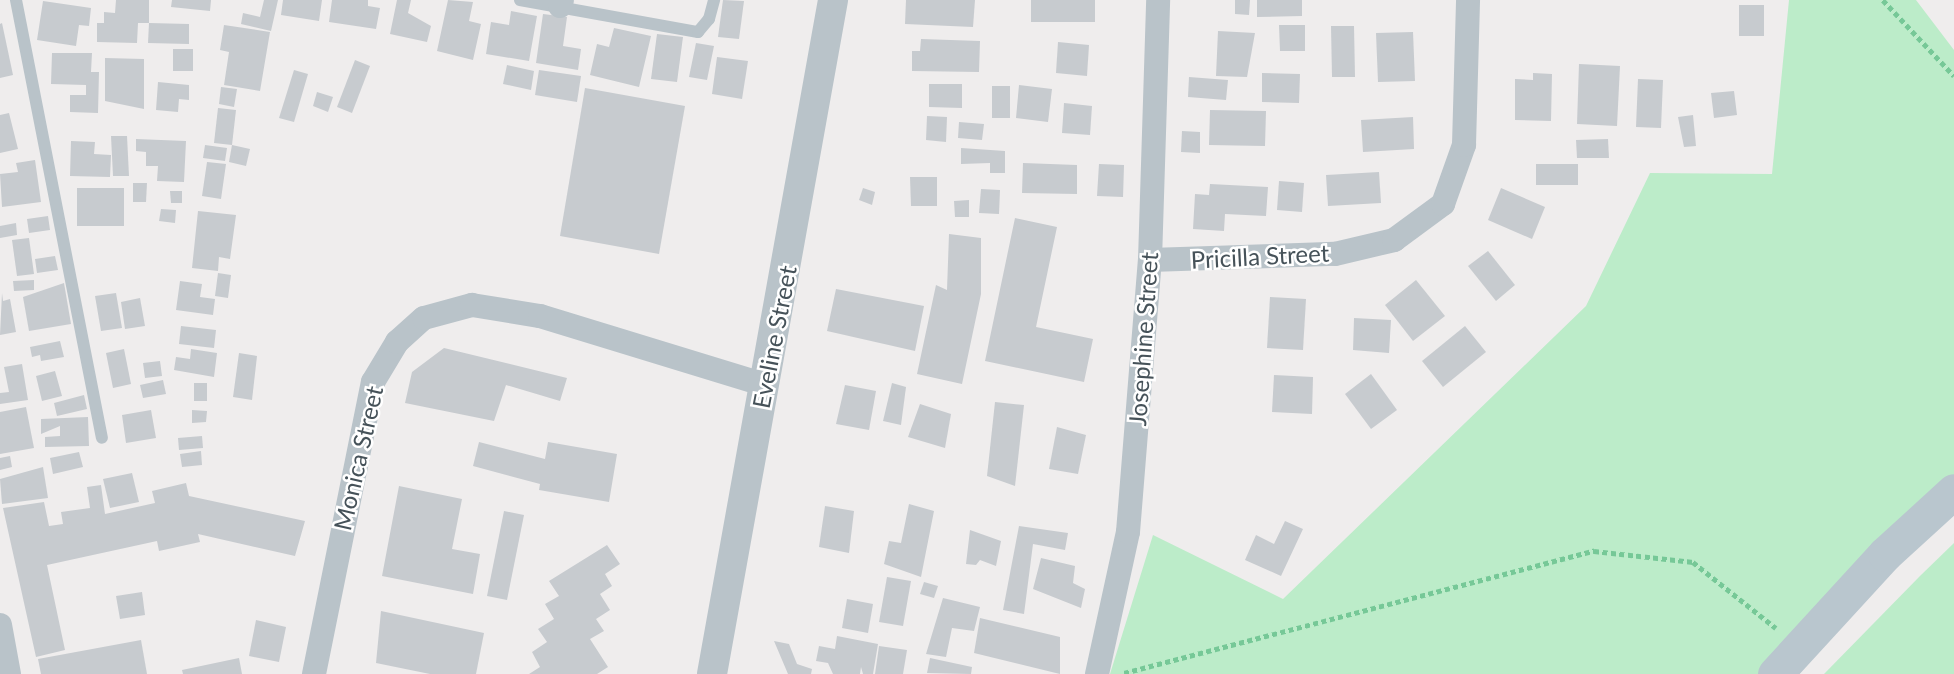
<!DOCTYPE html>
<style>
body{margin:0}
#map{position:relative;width:1954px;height:674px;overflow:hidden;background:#efeded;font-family:Lato,sans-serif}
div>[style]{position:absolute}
.green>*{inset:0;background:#bcecc9}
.building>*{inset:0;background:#c7cbcf}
.path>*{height:4.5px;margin-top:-2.25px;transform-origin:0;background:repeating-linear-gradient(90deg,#76c897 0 5px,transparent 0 8.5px)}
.service>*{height:12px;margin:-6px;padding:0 6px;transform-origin:6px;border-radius:6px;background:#b9c3c9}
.minor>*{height:24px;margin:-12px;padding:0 12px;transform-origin:12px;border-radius:12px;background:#b9c3c9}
.tertiary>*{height:30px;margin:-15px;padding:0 15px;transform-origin:15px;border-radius:15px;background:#b9c3c9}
.secondary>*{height:35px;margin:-17.5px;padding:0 17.5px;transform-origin:17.5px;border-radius:17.5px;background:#b9c6ce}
span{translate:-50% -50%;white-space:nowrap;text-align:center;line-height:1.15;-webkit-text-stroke:5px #fff;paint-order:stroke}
.street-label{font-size:24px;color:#465259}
</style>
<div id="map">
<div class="green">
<div style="clip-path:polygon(1789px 0,1916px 0,1954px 50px,1954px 491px,1775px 674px,1110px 674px,1153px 535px,1283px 599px,1586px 306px,1650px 173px,1772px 174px)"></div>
<div style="clip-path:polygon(1954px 543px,1954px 674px,1824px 674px,1920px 576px)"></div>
</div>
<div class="building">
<div style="clip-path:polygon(116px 0,149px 0,149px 23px,138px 23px,137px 43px,97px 42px,97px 23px,104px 23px,104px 12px,115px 13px)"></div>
<div style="clip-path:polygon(172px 0,211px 0,210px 11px,171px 7px)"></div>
<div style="clip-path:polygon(264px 0,278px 0,271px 31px,241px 24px,243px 13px,260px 17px)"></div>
<div style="clip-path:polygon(283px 0,322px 0,319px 21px,281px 15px)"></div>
<div style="clip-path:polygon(332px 0,368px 0,368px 6px,380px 8px,376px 29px,329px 22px)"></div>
<div style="clip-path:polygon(397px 0,411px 0,408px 13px,431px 26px,427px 42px,390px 34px)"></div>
<div style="clip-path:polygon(448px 0,473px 2px,469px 21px,481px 24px,473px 60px,437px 51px)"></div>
<div style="clip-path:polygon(723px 0,744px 1px,739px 39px,718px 37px)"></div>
<div style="clip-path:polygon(906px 0,975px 0,973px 27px,905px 24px)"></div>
<div style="clip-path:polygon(1031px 0,1095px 0,1095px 22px,1031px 22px)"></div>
<div style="clip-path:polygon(1235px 0,1250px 0,1249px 15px,1235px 14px)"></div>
<div style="clip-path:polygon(1257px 0,1302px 0,1302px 16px,1257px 17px)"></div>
<div style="clip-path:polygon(43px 1px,91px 8px,89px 26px,79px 25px,76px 46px,37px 40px)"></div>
<div style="clip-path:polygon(1739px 5px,1764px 5px,1764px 36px,1739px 36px)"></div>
<div style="clip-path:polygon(511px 11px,537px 16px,529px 61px,486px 54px,491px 22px,509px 25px)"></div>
<div style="clip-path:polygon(543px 14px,567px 17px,563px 46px,581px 49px,578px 70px,536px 63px)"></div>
<div style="clip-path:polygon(2px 23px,13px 75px,0 78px,0 24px)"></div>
<div style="clip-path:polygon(149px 23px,189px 24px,189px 44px,148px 43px)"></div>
<div style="clip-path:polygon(224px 25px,270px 32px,260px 91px,224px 85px,229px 52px,220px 50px)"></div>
<div style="clip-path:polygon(1279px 25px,1305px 25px,1305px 51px,1280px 51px)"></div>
<div style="clip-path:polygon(1331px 26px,1354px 26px,1355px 77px,1332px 77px)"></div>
<div style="clip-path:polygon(614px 28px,651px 36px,639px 87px,590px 75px,597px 44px,609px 47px)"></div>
<div style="clip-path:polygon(1218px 31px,1255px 33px,1247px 77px,1216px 76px)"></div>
<div style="clip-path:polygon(1413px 32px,1415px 81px,1378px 82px,1376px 33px)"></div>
<div style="clip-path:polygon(657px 34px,683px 37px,677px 82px,651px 79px)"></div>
<div style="clip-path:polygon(921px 39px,980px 41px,979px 72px,912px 71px,912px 51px,920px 51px)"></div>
<div style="clip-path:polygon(1058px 42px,1089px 45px,1087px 76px,1056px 73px)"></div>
<div style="clip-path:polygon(696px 43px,714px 46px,707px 80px,689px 77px)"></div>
<div style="clip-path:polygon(173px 49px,193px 49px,193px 71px,173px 71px)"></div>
<div style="clip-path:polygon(52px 53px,92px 53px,91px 72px,99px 72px,98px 113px,70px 112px,70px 95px,86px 95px,86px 85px,51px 84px)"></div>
<div style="clip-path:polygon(717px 57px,748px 61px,742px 99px,712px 94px)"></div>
<div style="clip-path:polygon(105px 58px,144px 59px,144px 109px,105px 101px)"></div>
<div style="clip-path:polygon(355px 60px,370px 66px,352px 113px,337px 107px)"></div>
<div style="clip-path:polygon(1579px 64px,1620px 66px,1617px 126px,1577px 124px)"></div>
<div style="clip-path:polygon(507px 65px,534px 71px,531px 90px,503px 84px)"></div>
<div style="clip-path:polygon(294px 70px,308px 74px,294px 122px,279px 118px)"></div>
<div style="clip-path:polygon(539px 70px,581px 76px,577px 102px,535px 95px)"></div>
<div style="clip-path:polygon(1262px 73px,1300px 74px,1299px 103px,1262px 102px)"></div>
<div style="clip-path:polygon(1533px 73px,1552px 74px,1551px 121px,1515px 120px,1515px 79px,1533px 80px)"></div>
<div style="clip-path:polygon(1189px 77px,1228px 80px,1226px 100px,1188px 97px)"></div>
<div style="clip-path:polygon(1638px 79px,1663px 80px,1661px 128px,1636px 127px)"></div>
<div style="clip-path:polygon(158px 82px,189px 85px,189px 100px,179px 99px,178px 112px,156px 110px)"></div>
<div style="clip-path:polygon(929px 84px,962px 84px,962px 108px,929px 107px)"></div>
<div style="clip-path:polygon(1019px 85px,1052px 89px,1048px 122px,1016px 118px)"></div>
<div style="clip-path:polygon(992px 86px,1010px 86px,1010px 118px,992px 118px)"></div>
<div style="clip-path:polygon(221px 87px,237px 89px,234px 107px,219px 104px)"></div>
<div style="clip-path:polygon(585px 88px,685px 106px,659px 254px,560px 236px)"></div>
<div style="clip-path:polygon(1734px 91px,1737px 115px,1714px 118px,1711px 93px)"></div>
<div style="clip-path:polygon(317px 92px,333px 97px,328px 112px,313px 106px)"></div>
<div style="clip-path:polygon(1064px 103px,1092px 106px,1090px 135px,1062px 133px)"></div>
<div style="clip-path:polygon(218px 108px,236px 110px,232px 145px,214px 143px)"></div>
<div style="clip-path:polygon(1210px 110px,1266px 111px,1265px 146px,1209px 145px)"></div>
<div style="clip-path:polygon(9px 113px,18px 149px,0 153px,0 115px)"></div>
<div style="clip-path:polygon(1693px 115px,1696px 146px,1684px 147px,1678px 117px)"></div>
<div style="clip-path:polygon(927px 116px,947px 117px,946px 142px,926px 140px)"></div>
<div style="clip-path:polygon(1413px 117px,1414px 149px,1363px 152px,1361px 120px)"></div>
<div style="clip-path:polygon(959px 122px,984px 124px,982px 140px,958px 138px)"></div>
<div style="clip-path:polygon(1182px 131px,1200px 132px,1200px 153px,1181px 152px)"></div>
<div style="clip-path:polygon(111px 136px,127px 136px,129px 176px,113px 176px)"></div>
<div style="clip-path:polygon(136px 139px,186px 141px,184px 182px,157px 181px,158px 166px,146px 166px,146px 152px,136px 151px)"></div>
<div style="clip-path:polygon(1608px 139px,1609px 158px,1577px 158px,1576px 140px)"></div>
<div style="clip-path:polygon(71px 141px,95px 142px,94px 154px,111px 155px,110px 177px,70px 176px)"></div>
<div style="clip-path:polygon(205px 145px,227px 148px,225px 161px,203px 158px)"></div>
<div style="clip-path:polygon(232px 145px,250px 149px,246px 166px,229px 162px)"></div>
<div style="clip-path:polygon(961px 148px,1005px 151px,1005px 173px,990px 173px,990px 163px,961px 164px)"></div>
<div style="clip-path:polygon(35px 160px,41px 202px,2px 207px,0 174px,18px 172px,16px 163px)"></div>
<div style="clip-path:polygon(207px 162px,226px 164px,221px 199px,202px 196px)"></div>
<div style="clip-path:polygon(1023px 163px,1077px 165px,1077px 194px,1022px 193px)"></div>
<div style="clip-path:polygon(1099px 164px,1124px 165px,1123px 197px,1097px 196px)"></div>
<div style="clip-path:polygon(1536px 164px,1578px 164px,1578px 185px,1536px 185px)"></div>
<div style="clip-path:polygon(1379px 172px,1381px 203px,1328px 206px,1326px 175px)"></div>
<div style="clip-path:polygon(910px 177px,937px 177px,937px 206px,911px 206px)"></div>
<div style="clip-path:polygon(1279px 181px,1304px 183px,1302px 212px,1277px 210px)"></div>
<div style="clip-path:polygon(133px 183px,147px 183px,146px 202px,133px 202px)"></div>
<div style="clip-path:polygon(1210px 184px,1268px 187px,1266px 216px,1225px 214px,1224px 231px,1193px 229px,1195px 194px,1209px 195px)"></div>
<div style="clip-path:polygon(77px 188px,124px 188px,124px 226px,77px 226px)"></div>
<div style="clip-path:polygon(863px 188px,875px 192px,872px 205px,859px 200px)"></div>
<div style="clip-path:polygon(1501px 188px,1545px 207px,1532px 239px,1488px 220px)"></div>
<div style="clip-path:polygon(981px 189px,1000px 190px,999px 214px,979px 213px)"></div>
<div style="clip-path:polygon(170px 191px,182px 191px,182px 203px,171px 203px)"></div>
<div style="clip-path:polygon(969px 200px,969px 217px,955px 217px,954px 201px)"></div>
<div style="clip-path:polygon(161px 209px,176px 210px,175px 223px,159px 221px)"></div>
<div style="clip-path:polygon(198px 211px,236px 215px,230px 259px,219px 257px,218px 271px,192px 268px)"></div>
<div style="clip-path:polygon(48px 216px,50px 230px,29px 233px,27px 219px)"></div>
<div style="clip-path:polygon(1015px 218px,1057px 227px,1036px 327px,1093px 339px,1084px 382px,985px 361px)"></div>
<div style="clip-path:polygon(16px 223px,17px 235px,0 238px,0 226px)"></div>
<div style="clip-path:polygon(949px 234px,981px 238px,981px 294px,962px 384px,917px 374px,936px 285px,947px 290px)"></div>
<div style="clip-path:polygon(29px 238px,34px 274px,17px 276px,12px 240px)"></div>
<div style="clip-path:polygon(1488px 251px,1515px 285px,1496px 301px,1468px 266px)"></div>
<div style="clip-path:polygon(55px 256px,58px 270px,37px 273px,35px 259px)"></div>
<div style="clip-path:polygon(218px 273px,231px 275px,228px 298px,215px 296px)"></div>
<div style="clip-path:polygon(34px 280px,34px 290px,14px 291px,13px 281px)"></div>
<div style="clip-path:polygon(1416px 280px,1445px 316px,1413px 341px,1385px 305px)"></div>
<div style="clip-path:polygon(180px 281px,202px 284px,200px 297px,215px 299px,213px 315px,176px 310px)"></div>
<div style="clip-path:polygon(64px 283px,71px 324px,29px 331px,23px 297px)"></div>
<div style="clip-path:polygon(836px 289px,924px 306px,915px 351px,827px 331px)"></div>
<div style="clip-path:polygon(2px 293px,3px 301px,10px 299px,16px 332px,0 335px)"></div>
<div style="clip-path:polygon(116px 293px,122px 328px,101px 331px,95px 296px)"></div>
<div style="clip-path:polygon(1270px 297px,1306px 299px,1303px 350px,1267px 348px)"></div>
<div style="clip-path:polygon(140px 298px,145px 326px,125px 329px,121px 302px)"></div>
<div style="clip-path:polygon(1354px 318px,1391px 320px,1389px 353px,1353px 350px)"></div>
<div style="clip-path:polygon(181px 326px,216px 330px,214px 348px,179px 344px)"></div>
<div style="clip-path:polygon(1465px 326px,1486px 352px,1443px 387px,1422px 361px)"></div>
<div style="clip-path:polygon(60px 341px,64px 357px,41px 361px,40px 355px,32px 357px,30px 347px)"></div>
<div style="clip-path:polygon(444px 348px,567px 378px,560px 401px,506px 385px,494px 421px,405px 403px,412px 372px)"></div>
<div style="clip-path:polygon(124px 349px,131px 384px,113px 388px,106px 353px)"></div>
<div style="clip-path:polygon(191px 349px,217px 353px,214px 377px,174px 370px,176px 357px,190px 359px)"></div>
<div style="clip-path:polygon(239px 353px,257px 356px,252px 400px,233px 397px)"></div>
<div style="clip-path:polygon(160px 361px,162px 376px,145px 378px,143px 363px)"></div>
<div style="clip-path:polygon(22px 364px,28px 400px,0 404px,0 393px,9px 392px,4px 367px)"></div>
<div style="clip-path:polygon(55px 371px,62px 396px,42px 401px,36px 376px)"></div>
<div style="clip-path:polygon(1371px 374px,1397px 410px,1371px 429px,1345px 394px)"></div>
<div style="clip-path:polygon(1274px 375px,1313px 377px,1312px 414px,1272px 412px)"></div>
<div style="clip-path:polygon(163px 380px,166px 394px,143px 398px,140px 385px)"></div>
<div style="clip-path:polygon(194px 383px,207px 383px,207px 401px,194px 401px)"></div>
<div style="clip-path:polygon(892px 383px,906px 387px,901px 425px,883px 421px)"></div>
<div style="clip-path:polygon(845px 385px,876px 391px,869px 430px,836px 424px)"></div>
<div style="clip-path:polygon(84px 395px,87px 409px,57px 416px,54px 403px)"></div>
<div style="clip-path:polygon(995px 402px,1024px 405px,1015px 486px,987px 476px)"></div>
<div style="clip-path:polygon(920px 404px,951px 414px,945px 448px,908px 437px)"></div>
<div style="clip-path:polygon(26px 407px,34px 448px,0 454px,0 412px)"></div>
<div style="clip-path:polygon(151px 410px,156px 438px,126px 443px,122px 415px)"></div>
<div style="clip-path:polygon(192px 410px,207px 411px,206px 422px,192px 423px)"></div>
<div style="clip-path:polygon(88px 417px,89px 446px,45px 447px,45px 437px,60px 436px,60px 426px,41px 434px,41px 419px)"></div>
<div style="clip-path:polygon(1057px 427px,1086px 435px,1078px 474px,1049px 469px)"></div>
<div style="clip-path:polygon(202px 436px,203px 448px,179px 450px,178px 438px)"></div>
<div style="clip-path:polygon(479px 442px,545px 459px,548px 442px,617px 454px,609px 502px,539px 490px,540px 484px,473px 466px)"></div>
<div style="clip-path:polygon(201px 451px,202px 465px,182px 467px,180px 454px)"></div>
<div style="clip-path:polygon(79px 452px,83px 467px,53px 474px,50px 458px)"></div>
<div style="clip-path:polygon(10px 456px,12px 467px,0 470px,0 458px)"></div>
<div style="clip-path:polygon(43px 467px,48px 498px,2px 504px,0 479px)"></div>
<div style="clip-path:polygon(132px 473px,139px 502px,110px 508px,103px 479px)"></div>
<div style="clip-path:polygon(186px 483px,189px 496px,305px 521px,295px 556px,198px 534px,200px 542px,159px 551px,157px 541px,47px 565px,65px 650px,36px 657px,3px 508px,44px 502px,49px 526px,63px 524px,61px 512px,90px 508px,87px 487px,101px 485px,105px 514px,155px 503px,152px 491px)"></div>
<div style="clip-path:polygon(399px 486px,462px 499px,452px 549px,480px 554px,473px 594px,382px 576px)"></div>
<div style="clip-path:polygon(909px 504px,934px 511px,921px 577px,884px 564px,889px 541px,901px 543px)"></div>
<div style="clip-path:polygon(825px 506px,854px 511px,849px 553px,819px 547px)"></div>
<div style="clip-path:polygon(504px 511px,524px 515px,507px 600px,487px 596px)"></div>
<div style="clip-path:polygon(1285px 521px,1303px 529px,1281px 576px,1245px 560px,1256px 535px,1274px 544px)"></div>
<div style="clip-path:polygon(1019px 526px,1068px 533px,1065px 550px,1033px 544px,1024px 614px,1003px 610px)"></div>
<div style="clip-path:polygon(970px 530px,1001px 541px,996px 566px,980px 560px,976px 565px,966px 564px)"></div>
<div style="clip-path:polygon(607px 545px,620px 564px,605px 574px,612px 586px,600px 594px,610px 610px,596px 619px,604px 631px,590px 639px,608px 667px,597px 674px,529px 674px,540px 667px,532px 652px,547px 642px,538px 629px,554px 619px,545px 604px,559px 596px,549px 581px)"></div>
<div style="clip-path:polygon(1041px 558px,1075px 566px,1073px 583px,1085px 589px,1081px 608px,1033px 589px)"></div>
<div style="clip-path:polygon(887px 577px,911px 581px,903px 626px,879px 622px)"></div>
<div style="clip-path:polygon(924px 582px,938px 586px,934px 598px,920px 594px)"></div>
<div style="clip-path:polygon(142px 592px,145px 615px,120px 619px,116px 596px)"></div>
<div style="clip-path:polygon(943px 598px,980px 607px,974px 631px,952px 628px,946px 657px,926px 654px)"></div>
<div style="clip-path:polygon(847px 599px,873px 604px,868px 633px,842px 628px)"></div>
<div style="clip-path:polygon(381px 611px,484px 633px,476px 674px,430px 674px,376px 663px)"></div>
<div style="clip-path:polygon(980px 618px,1060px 637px,1060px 674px,974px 653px)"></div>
<div style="clip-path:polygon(256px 620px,286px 627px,279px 662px,249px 656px)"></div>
<div style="clip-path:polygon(837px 636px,878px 644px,873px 674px,863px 674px,861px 667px,860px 674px,833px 674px,828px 663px,816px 661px,819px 646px,835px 649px)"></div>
<div style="clip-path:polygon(141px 640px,147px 674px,41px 674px,38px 659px)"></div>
<div style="clip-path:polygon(774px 641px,789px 644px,797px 664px,812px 669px,811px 674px,788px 674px)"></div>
<div style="clip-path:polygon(879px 646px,907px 650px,903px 674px,875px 674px)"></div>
<div style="clip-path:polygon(239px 658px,242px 674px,183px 674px,182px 670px)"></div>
<div style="clip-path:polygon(930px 658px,972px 667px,971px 674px,927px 673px)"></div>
</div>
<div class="path">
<div style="left:1883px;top:0;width:104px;rotate:46.9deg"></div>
<div style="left:1124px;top:673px;width:486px;rotate:-14.6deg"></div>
<div style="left:1594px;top:551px;width:100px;rotate:6.3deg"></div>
<div style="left:1693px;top:562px;width:106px;rotate:38.5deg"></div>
</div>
<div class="service">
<div style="left:16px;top:0;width:446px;rotate:78.9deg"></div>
<div style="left:520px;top:0;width:181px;rotate:10.2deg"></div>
<div style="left:698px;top:32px;width:17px;rotate:-50deg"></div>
<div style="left:709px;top:19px;width:20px;rotate:-75deg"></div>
</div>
<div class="minor">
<div style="left:560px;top:6px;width:6px;rotate:-72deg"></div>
<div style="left:1150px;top:260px;width:185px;rotate:-1.9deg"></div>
<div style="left:1335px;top:254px;width:61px;rotate:-13.3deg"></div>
<div style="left:1394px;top:240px;width:61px;rotate:-36.3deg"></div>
<div style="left:1443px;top:204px;width:63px;rotate:-70.4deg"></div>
<div style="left:1464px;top:145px;width:145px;rotate:-88.4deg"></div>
<div style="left:0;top:625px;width:50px;rotate:79.6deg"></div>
<div style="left:314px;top:674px;width:298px;rotate:-78.6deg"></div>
<div style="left:373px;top:382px;width:47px;rotate:-59deg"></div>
<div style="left:397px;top:342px;width:36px;rotate:-42deg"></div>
<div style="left:424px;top:318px;width:50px;rotate:-15.2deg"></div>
<div style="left:472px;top:305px;width:69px;rotate:9.2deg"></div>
<div style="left:540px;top:316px;width:235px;rotate:17deg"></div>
<div style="left:1097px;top:674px;width:145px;rotate:-77.7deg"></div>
<div style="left:1128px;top:532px;width:273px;rotate:-85.4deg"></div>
<div style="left:1150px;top:260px;width:260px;rotate:-88.2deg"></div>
</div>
<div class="tertiary">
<div style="left:712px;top:674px;width:685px;rotate:-79.82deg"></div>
</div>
<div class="secondary">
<div style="left:1775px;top:674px;width:163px;rotate:-47.5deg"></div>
<div style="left:1885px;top:554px;width:93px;rotate:-42.4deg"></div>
</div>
<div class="street-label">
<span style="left:1260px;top:256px;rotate:-3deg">Pricilla Street</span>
<span style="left:774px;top:337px;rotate:-79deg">Eveline Street</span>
<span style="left:1143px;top:339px;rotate:-86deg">Josephine Street</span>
<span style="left:358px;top:458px;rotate:-77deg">Monica Street</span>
</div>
</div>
